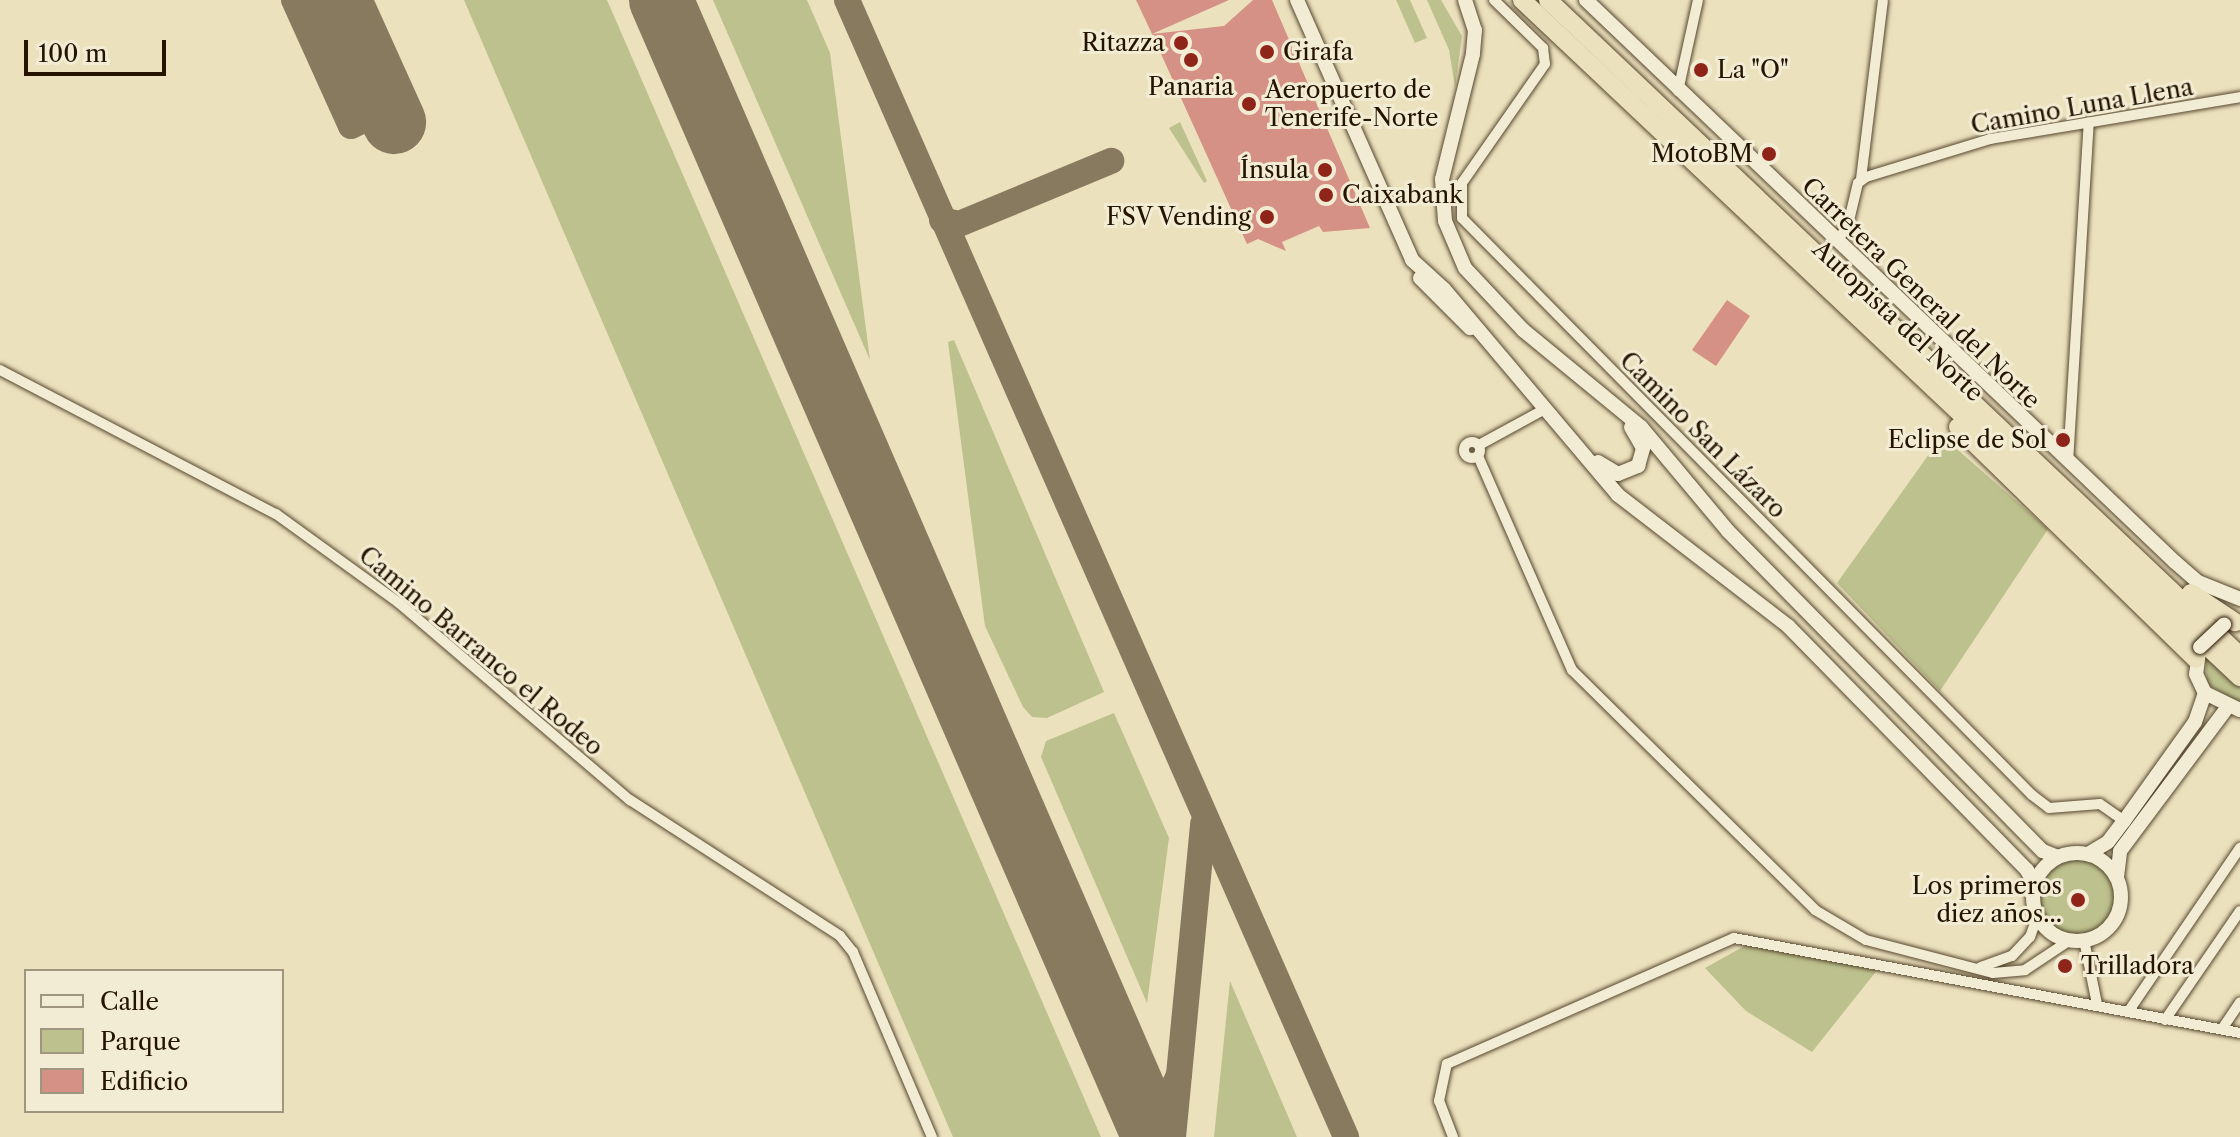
<!DOCTYPE html>
<meta charset="utf-8">
<style>
body{margin:0}
#map{position:relative;width:2240px;height:1137px;overflow:hidden;background:#ece1bd;font-family:"Libre Caslon Text",serif}
div>[style]{position:absolute}
.green>*{inset:0;background:#bdc18d}
.round{border-radius:50%}
.taxiway>*{height:26px;margin:-13px;padding:0 13px;transform-origin:13px;border-radius:13px;background:#887a5e}
.runway>*{height:64px;margin:-32px;padding:0 32px;transform-origin:32px;border-radius:32px;background:#887a5e}
.building>*{inset:0;background:#d59185}
.roads{filter:drop-shadow(0 0 2px #56472f) drop-shadow(0 0 2px #56472f)}
.street>*{height:10px;margin:-5px;padding:0 5px;transform-origin:5px;border-radius:5px;background:#f3ecd4}
.street>.ring{margin:-5px;padding:0;box-sizing:content-box;background:none;border:10px solid #f3ecd4;border-radius:50%}
.secondary>*{height:14px;margin:-7px;padding:0 7px;transform-origin:7px;border-radius:7px;background:#f3ecd4}
.secondary>.ring{margin:-7px;padding:0;box-sizing:content-box;background:none;border:14px solid #f3ecd4;border-radius:50%}
.highway>*{height:18px;margin:-9px;padding:0 9px;transform-origin:9px;border-radius:9px;background:#ece1bd}
.bridges{filter:drop-shadow(0 0 2px #241400) drop-shadow(0 0 2px #241400)}
.secondary-bridge>*{height:14px;margin:-7px;padding:0 7px;transform-origin:7px;border-radius:7px;background:#f3ecd4}
.dots>*{width:22px;height:22px;translate:-50% -50%;box-sizing:border-box;border:4px solid #f3ecd4;border-radius:50%}
span{translate:-50% -50%;white-space:nowrap;text-align:center;line-height:1.15;-webkit-text-stroke:6px #f3ecd4;paint-order:stroke}
.poi-label{font-size:24px;color:#241400}
.right{translate:-100% -50%;text-align:right}
.left{translate:0 -50%;text-align:left}
.street-label{font-size:24px;color:#241400}
.legend{position:absolute;left:24px;top:969px;width:260px;height:144px;box-sizing:border-box;background:#f3ecd4;border:2px solid #a0967f;margin:0;padding:10px 14px;list-style:none;font-size:24px;color:#241400}
.legend li{display:flex;align-items:center;gap:16px;height:40px}
.legend b{width:40px;border:2px solid #a0967f}
.scale{position:absolute;left:24px;top:40px;width:142px;height:36px;box-sizing:border-box;border:4px solid #241400;border-top:0;padding-left:10px;font-size:24px;line-height:28px;white-space:nowrap;color:#241400;-webkit-text-stroke:6px #f3ecd4;paint-order:stroke}
</style>
<div id="map">
<div class="green">
<div style="clip-path:polygon(464px 0,607px 0,1101px 1137px,953px 1137px)"></div>
<div style="clip-path:polygon(713px 0,807px 0,830px 53px,870px 360px)"></div>
<div style="clip-path:polygon(1396px 0,1410px 0,1427px 38px,1415px 43px)"></div>
<div style="clip-path:polygon(1427px 0,1441px 0,1462px 36px,1455px 87px,1449px 50px)"></div>
<div style="clip-path:polygon(1180px 122px,1207px 181px,1204px 183px,1169px 128px)"></div>
<div style="clip-path:polygon(954px 340px,1104px 692px,1047px 718px,1032px 717px,1023px 707px,985px 626px,948px 342px)"></div>
<div style="clip-path:polygon(1942px 436px,2048px 529px,1940px 691px,1837px 583px)"></div>
<div style="clip-path:polygon(2206px 654px,2240px 686px,2240px 703px,2207px 684px)"></div>
<div style="clip-path:polygon(1114px 713px,1169px 838px,1147px 1003px,1041px 757px,1046px 741px)"></div>
<div class="round" style="left:2040px;top:860px;width:74px;height:74px"></div>
<div style="clip-path:polygon(1748px 944px,1878px 969px,1812px 1052px,1746px 1011px,1705px 968px)"></div>
<div style="clip-path:polygon(1230px 981px,1297px 1137px,1214px 1137px)"></div>
</div>
<div class="taxiway">
<div style="left:294px;top:0;width:138px;rotate:65.7deg"></div>
<div style="left:351px;top:126px;width:25px;rotate:-26deg"></div>
<div style="left:322px;top:0;width:137px;rotate:65.9deg"></div>
<div style="left:847px;top:0;width:1242px;rotate:66.3deg"></div>
<div style="left:942px;top:220px;width:17px;rotate:13deg"></div>
<div style="left:959px;top:224px;width:165px;rotate:-22.5deg"></div>
<div style="left:1129px;top:1080px;width:29px;rotate:36deg"></div>
<div style="left:1152px;top:1097px;width:23px;rotate:-23deg"></div>
<div style="left:1173px;top:1088px;width:14px;rotate:-65deg"></div>
<div style="left:1173px;top:1137px;width:315px;rotate:-84.5deg"></div>
</div>
<div class="runway">
<div style="left:339px;top:0;width:134px;rotate:65.7deg"></div>
<div style="left:661px;top:0;width:1239px;rotate:66.56deg"></div>
</div>
<div class="building">
<div style="clip-path:polygon(1136px 0,1229px 0,1152px 34px)"></div>
<div style="clip-path:polygon(1253px 0,1272px 0,1370px 228px,1323px 232px,1319px 226px,1282px 242px,1286px 251px,1258px 239px,1247px 244px,1152px 34px,1224px 26px)"></div>
<div style="clip-path:polygon(1727px 300px,1750px 316px,1716px 366px,1692px 350px)"></div>
</div>
<div class="roads">
<div class="street">
<div style="left:1494px;top:0;width:69px;rotate:44.4deg"></div>
<div style="left:1543px;top:48px;width:16px;rotate:83deg"></div>
<div style="left:1545px;top:64px;width:145px;rotate:124.9deg"></div>
<div style="left:1462px;top:183px;width:35px;rotate:90deg"></div>
<div style="left:1462px;top:218px;width:811px;rotate:45.35deg"></div>
<div style="left:2032px;top:795px;width:21px;rotate:37deg"></div>
<div style="left:2049px;top:808px;width:51px;rotate:-4.5deg"></div>
<div style="left:2100px;top:804px;width:29px;rotate:35deg"></div>
<div style="left:1678px;top:91px;width:93px;rotate:-77.6deg"></div>
<div style="left:1861px;top:179px;width:179px;rotate:-83deg"></div>
<div style="left:1835px;top:241px;width:17px;rotate:-45deg"></div>
<div style="left:1847px;top:229px;width:47px;rotate:-76.6deg"></div>
<div style="left:1858px;top:183px;width:10px;rotate:-37deg"></div>
<div style="left:1866px;top:177px;width:130px;rotate:-17deg"></div>
<div style="left:1990px;top:139px;width:254px;rotate:-9.5deg"></div>
<div style="left:0;top:370px;width:311px;rotate:27.6deg"></div>
<div style="left:276px;top:514px;width:152px;rotate:35.9deg"></div>
<div style="left:399px;top:603px;width:304px;rotate:40.5deg"></div>
<div style="left:630px;top:800px;width:250px;rotate:32.9deg"></div>
<div style="left:840px;top:936px;width:21px;rotate:51deg"></div>
<div style="left:853px;top:952px;width:201px;rotate:66.9deg"></div>
<div class="ring" style="left:1464px;top:442px;width:6px;height:6px"></div>
<div style="left:1479px;top:445px;width:77px;rotate:-28.6deg"></div>
<div style="left:1478px;top:456px;width:234px;rotate:66.3deg"></div>
<div style="left:1572px;top:670px;width:342px;rotate:44.6deg"></div>
<div style="left:1815px;top:910px;width:59px;rotate:30.5deg"></div>
<div style="left:1866px;top:940px;width:131px;rotate:14.6deg"></div>
<div style="left:1993px;top:973px;width:32px;rotate:-5deg"></div>
<div style="left:2025px;top:970px;width:54px;rotate:-33.7deg"></div>
<div style="left:2068px;top:462px;width:340px;rotate:-86.5deg"></div>
<div style="left:2084px;top:940px;width:65px;rotate:78.5deg"></div>
<div style="left:1981px;top:967px;width:33px;rotate:-20deg"></div>
<div style="left:2012px;top:956px;width:26px;rotate:-47deg"></div>
<div style="left:2030px;top:937px;width:23px;rotate:-70deg"></div>
<div style="left:2128px;top:1012px;width:199px;rotate:-55.7deg"></div>
<div style="left:2165px;top:1020px;width:132px;rotate:-55.5deg"></div>
<div style="left:2222px;top:1029px;width:32px;rotate:-56deg"></div>
<div style="left:1453px;top:1137px;width:39px;rotate:-111deg"></div>
<div style="left:1439px;top:1101px;width:38px;rotate:-78deg"></div>
<div style="left:1447px;top:1064px;width:313px;rotate:-23.7deg"></div>
<div style="left:1734px;top:938px;width:515px;rotate:10.63deg"></div>
</div>
<div class="secondary">
<div style="left:1297px;top:0;width:284px;rotate:66.1deg"></div>
<div style="left:1412px;top:260px;width:43px;rotate:42.2deg"></div>
<div style="left:1444px;top:289px;width:270px;rotate:49.8deg"></div>
<div style="left:1618px;top:495px;width:215px;rotate:37.6deg"></div>
<div style="left:1788px;top:626px;width:342px;rotate:45.6deg"></div>
<div style="left:2027px;top:870px;width:18px;rotate:63deg"></div>
<div style="left:1465px;top:0;width:32px;rotate:72deg"></div>
<div style="left:1475px;top:30px;width:24px;rotate:95deg"></div>
<div style="left:1473px;top:54px;width:129px;rotate:103.9deg"></div>
<div style="left:1442px;top:179px;width:42px;rotate:85.9deg"></div>
<div style="left:1445px;top:221px;width:51px;rotate:66.9deg"></div>
<div style="left:1465px;top:268px;width:85px;rotate:46.9deg"></div>
<div style="left:1523px;top:330px;width:153px;rotate:39.4deg"></div>
<div style="left:1641px;top:427px;width:136px;rotate:50.1deg"></div>
<div style="left:1728px;top:531px;width:449px;rotate:45.5deg"></div>
<div style="left:2043px;top:851px;width:16px;rotate:22deg"></div>
<div style="left:1586px;top:0;width:814px;rotate:43.66deg"></div>
<div style="left:2175px;top:562px;width:30px;rotate:41deg"></div>
<div style="left:2198px;top:582px;width:45px;rotate:22deg"></div>
<div style="left:1420px;top:278px;width:71px;rotate:45deg"></div>
<div style="left:1598px;top:462px;width:23px;rotate:31deg"></div>
<div style="left:1618px;top:474px;width:22px;rotate:-22deg"></div>
<div style="left:1638px;top:466px;width:19px;rotate:-74deg"></div>
<div style="left:1643px;top:448px;width:24px;rotate:-120deg"></div>
<div style="left:2199px;top:651px;width:23px;rotate:97deg"></div>
<div style="left:2196px;top:674px;width:21px;rotate:65deg"></div>
<div style="left:2205px;top:693px;width:39px;rotate:26deg"></div>
<div class="ring" style="left:2033px;top:853px;width:74px;height:74px"></div>
<div style="left:2088px;top:854px;width:23px;rotate:-31deg"></div>
<div style="left:2108px;top:842px;width:26px;rotate:-53deg"></div>
<div style="left:2124px;top:821px;width:122px;rotate:-54.4deg"></div>
<div style="left:2195px;top:722px;width:31px;rotate:-71deg"></div>
<div style="left:2117px;top:877px;width:26px;rotate:-83deg"></div>
<div style="left:2120px;top:851px;width:179px;rotate:-53.2deg"></div>
</div>
<div class="highway">
<div style="left:1522px;top:0;width:987px;rotate:43.32deg"></div>
<div style="left:1548px;top:0;width:954px;rotate:43.47deg"></div>
<div style="left:1958px;top:427px;width:332px;rotate:44.3deg"></div>
<div style="left:2191px;top:593px;width:53px;rotate:33.4deg"></div>
</div>
</div>
<div class="bridges">
<div class="secondary-bridge">
<div style="left:2200px;top:647px;width:33px;rotate:-43deg"></div>
</div>
</div>
<div class="dots">
<div style="left:1181px;top:43px;background:#8f2418"></div>
<div style="left:1267px;top:52px;background:#8f2418"></div>
<div style="left:1191px;top:60px;background:#8f2418"></div>
<div style="left:1701px;top:70px;background:#8f2418"></div>
<div style="left:1249px;top:104px;background:#8f2418"></div>
<div style="left:1769px;top:154px;background:#8f2418"></div>
<div style="left:1325px;top:170px;background:#8f2418"></div>
<div style="left:1326px;top:195px;background:#8f2418"></div>
<div style="left:1267px;top:217px;background:#8f2418"></div>
<div style="left:2063px;top:440px;background:#8f2418"></div>
<div style="left:2078px;top:900px;background:#8f2418"></div>
<div style="left:2065px;top:966px;background:#8f2418"></div>
</div>
<div class="poi-label">
<span class="right" style="left:1165px;top:43px">Ritazza</span>
<span class="left" style="left:1283px;top:52px">Girafa</span>
<span class="left" style="left:1717px;top:70px">La "O"</span>
<span style="left:1191px;top:87px">Panaria</span>
<span class="left" style="left:1265px;top:104px">Aeropuerto de<br>Tenerife-Norte</span>
<span class="right" style="left:1753px;top:154px">MotoBM</span>
<span class="right" style="left:1309px;top:170px">Ínsula</span>
<span class="left" style="left:1342px;top:195px">Caixabank</span>
<span class="right" style="left:1251px;top:217px">FSV Vending</span>
<span class="right" style="left:2047px;top:440px">Eclipse de Sol</span>
<span class="right" style="left:2062px;top:900px">Los primeros<br>diez años...</span>
<span class="left" style="left:2081px;top:966px">Trilladora</span>
</div>
<div class="street-label">
<span style="left:2082px;top:106px;rotate:-10deg">Camino Luna Llena</span>
<span style="left:1921px;top:293px;rotate:44deg">Carretera General del Norte</span>
<span style="left:1898px;top:321px;rotate:43deg">Autopista del Norte</span>
<span style="left:1703px;top:435px;rotate:45deg">Camino San Lázaro</span>
<span style="left:481px;top:651px;rotate:40deg">Camino Barranco el Rodeo</span>
</div>
<ul class="legend">
<li><b style="height:10px;background:#f3ecd4"></b>Calle</li>
<li><b style="height:22px;background:#bdc18d"></b>Parque</li>
<li><b style="height:22px;background:#d59185"></b>Edificio</li>
</ul>
<div class="scale">100 m</div>
</div>
